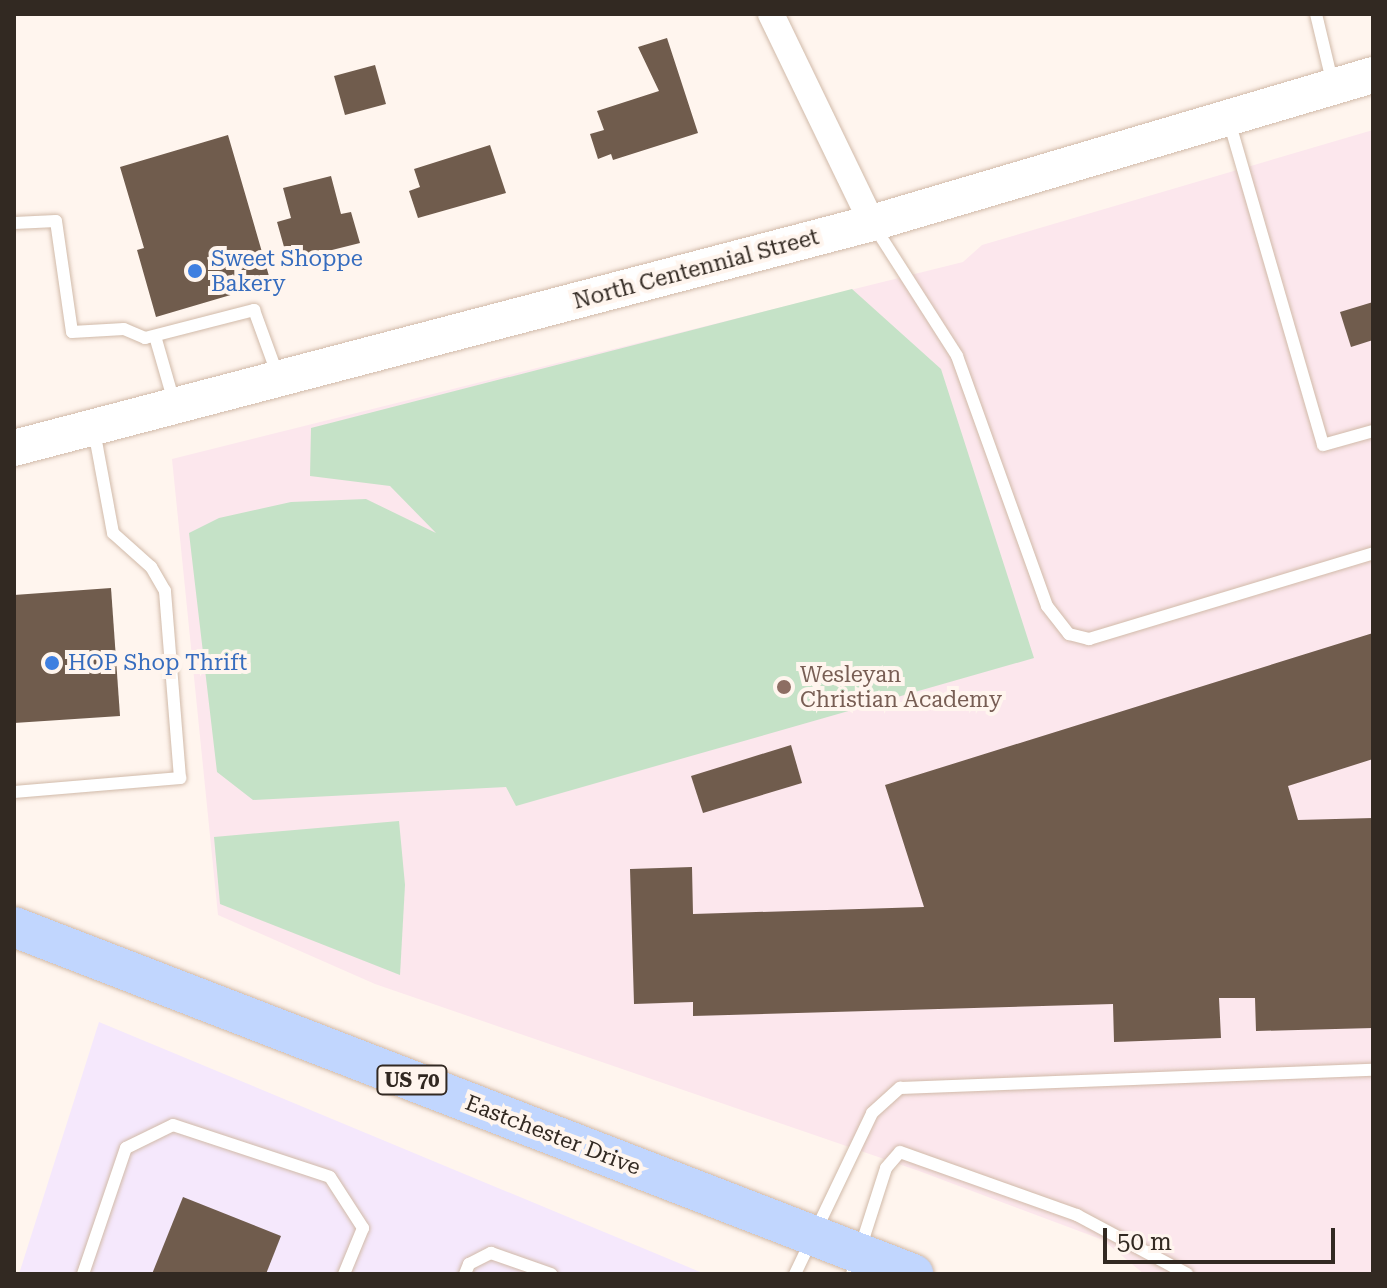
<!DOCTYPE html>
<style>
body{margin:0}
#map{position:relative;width:1387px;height:1288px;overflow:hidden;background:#fff5ee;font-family:"Roboto Serif",serif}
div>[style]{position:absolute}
.commercial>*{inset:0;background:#f5e8fc}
.education>*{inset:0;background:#fce7ed}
.green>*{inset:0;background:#c5e2c7}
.building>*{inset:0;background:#705c4d}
.roads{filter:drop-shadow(0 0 2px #d1baa9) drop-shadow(0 0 2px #d1baa9)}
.service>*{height:12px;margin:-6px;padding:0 6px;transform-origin:6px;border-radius:6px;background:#fff}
.minor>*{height:26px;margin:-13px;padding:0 13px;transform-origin:13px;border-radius:13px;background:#fff}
.secondary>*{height:36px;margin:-18px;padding:0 18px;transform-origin:18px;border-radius:18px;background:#fff}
.primary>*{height:40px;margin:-20px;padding:0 20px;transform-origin:20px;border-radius:20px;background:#c1d6fe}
.dots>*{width:22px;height:22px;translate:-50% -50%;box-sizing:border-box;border:4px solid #fff5ee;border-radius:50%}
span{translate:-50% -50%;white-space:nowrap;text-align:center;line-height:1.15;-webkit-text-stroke:8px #fff5ee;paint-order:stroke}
.shield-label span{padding:2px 6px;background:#fff5ee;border:2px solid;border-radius:6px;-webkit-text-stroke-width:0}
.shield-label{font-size:20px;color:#322922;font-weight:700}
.shop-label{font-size:22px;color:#366cbe}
.left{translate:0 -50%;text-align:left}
.street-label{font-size:22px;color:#322922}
.education-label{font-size:22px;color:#785e54}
.frame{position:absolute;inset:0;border:16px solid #322922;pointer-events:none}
.scale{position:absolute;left:1103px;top:1228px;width:232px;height:36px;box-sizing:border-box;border:4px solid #322922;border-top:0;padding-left:10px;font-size:24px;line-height:28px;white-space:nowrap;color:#322922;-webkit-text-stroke:6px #fff5ee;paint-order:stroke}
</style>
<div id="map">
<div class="commercial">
<div style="clip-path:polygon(99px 1022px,705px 1274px,19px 1274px)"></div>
</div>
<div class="education">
<div style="clip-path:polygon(1373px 130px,1373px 1274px,1144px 1274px,1103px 1240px,919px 1171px,375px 984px,218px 915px,172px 459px,963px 262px,982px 245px)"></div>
</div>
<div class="green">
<div style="clip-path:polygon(852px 289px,941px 369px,1034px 658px,516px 806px,506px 787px,253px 800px,217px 772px,189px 533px,219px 518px,291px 502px,366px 499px,436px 533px,390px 486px,310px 476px,311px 428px)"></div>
<div style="clip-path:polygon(399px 821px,405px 885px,400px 975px,220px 904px,214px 837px)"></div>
</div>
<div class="building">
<div style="clip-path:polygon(667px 38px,698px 133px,613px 160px,611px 154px,598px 159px,590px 134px,604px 130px,597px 111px,659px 91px,638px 47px)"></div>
<div style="clip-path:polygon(375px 65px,386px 104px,345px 115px,334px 76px)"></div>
<div style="clip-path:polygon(228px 135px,271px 283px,156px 317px,137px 250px,144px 248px,120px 167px)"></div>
<div style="clip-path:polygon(490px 145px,506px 193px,418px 218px,409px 191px,420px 187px,414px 169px)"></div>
<div style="clip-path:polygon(331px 176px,341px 214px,351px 212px,360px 243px,288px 261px,277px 222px,291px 218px,283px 188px)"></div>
<div style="clip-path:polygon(1373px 302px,1373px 340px,1351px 347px,1340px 312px)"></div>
<div style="clip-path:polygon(111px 588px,120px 716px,14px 723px,14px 595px)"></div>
<div style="clip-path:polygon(1373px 633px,1373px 759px,1288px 786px,1298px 820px,1373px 818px,1373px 1028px,1256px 1031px,1255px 998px,1219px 998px,1221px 1038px,1114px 1042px,1113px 1004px,693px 1016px,693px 1002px,634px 1004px,630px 869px,692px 867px,693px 914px,924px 907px,885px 785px)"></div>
<div style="clip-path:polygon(791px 745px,802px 783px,703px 813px,691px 776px)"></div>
<div style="clip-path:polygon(183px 1197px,281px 1236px,266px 1274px,152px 1274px)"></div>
</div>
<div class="roads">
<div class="service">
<div style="left:1316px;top:14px;width:73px;rotate:76.5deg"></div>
<div style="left:1229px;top:121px;width:337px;rotate:73.8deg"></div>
<div style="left:1323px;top:445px;width:52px;rotate:-15.6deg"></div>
<div style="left:14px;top:223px;width:42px;rotate:-2.7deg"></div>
<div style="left:56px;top:221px;width:112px;rotate:81.8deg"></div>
<div style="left:72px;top:332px;width:52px;rotate:-3.3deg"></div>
<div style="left:124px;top:329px;width:23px;rotate:23deg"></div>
<div style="left:145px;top:338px;width:113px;rotate:-14.4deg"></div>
<div style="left:254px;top:310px;width:70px;rotate:70deg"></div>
<div style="left:874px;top:226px;width:154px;rotate:57.4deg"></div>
<div style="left:957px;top:356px;width:266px;rotate:70.2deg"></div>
<div style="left:1047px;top:606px;width:36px;rotate:52deg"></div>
<div style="left:1069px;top:634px;width:21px;rotate:14deg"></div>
<div style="left:1089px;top:639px;width:297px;rotate:-16.8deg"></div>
<div style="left:155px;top:336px;width:69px;rotate:73.9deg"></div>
<div style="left:14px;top:792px;width:167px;rotate:-4.8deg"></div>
<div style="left:180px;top:778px;width:188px;rotate:-94.6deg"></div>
<div style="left:165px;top:591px;width:28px;rotate:-120deg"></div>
<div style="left:151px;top:567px;width:51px;rotate:-138.2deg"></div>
<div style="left:113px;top:533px;width:105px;rotate:-100.5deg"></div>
<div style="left:83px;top:1274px;width:133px;rotate:-71.2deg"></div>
<div style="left:126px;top:1148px;width:52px;rotate:-26.1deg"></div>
<div style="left:173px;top:1125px;width:165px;rotate:18.3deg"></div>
<div style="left:330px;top:1177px;width:61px;rotate:57.1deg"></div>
<div style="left:363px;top:1228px;width:50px;rotate:112.4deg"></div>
<div style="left:465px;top:1274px;width:11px;rotate:-68deg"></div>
<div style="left:469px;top:1264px;width:25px;rotate:-27deg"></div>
<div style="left:491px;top:1253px;width:64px;rotate:19.3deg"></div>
<div style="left:795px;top:1274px;width:178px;rotate:-64.4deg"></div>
<div style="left:872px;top:1113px;width:38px;rotate:-42deg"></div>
<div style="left:900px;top:1088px;width:473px;rotate:-2.2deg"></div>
<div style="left:852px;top:1274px;width:111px;rotate:-72.2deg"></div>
<div style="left:886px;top:1168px;width:21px;rotate:-49deg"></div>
<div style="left:900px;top:1152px;width:188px;rotate:19.6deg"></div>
<div style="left:1077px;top:1215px;width:125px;rotate:28.2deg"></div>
</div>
<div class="minor">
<div style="left:771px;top:14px;width:232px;rotate:64.2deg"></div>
</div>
<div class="secondary">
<div style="left:14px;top:448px;width:887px;rotate:-14.69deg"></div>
<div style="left:872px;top:223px;width:522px;rotate:-16.46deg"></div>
</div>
<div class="primary">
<div style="left:14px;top:927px;width:964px;rotate:21.11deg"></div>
</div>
</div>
<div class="dots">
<div style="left:195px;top:271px;background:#3f7fe0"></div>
<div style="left:52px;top:663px;background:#3f7fe0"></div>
<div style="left:784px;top:687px;background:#8d6e63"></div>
</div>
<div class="shield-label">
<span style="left:412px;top:1080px">US 70</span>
</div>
<div class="shop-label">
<span class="left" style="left:211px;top:271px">Sweet Shoppe<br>Bakery</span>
<span class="left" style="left:68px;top:663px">HOP Shop Thrift</span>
</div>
<div class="street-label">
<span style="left:696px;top:269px;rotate:-15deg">North Centennial Street</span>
<span style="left:553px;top:1135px;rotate:21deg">Eastchester Drive</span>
</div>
<div class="education-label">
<span class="left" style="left:800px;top:687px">Wesleyan<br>Christian Academy</span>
</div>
<div class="frame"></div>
<div class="scale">50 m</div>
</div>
